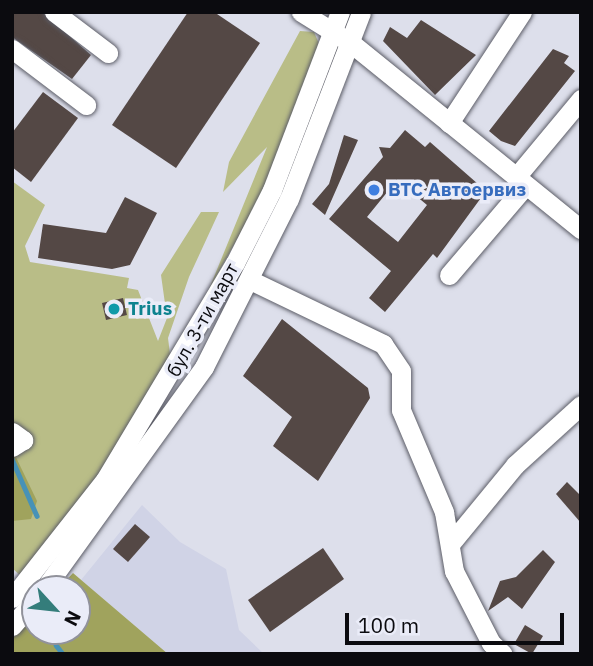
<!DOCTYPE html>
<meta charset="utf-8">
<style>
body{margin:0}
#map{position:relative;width:593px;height:666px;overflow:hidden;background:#dddfeb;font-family:"IBM Plex Sans",sans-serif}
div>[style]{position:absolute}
.built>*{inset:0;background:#d0d3e6}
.green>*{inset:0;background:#b9bd87}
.forest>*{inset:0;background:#a0a35d}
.stream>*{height:4.5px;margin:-2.25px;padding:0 2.25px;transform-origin:2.25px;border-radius:2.25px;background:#4792b7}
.building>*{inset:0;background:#544845}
.roads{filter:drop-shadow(0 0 2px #5c5d67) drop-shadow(0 0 2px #5c5d67)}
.minor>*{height:19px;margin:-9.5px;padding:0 9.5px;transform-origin:9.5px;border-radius:9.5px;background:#fff}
.dots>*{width:19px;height:19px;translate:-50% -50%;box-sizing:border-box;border:4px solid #eaecf8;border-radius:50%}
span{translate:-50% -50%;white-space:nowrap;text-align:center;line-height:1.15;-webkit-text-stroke:7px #eaecf8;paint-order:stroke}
.shop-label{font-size:19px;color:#366cbe;font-weight:700}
.left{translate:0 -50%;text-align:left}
.culture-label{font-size:19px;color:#0d838f;font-weight:700}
.street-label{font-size:19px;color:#0b0b0f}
.frame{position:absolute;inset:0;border:14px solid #0b0b0f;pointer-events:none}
.north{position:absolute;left:21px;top:575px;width:70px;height:70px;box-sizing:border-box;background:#eaecf8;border:2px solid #91929b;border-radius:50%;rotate:117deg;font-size:19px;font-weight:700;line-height:28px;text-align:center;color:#0b0b0f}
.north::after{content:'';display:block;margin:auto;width:24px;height:32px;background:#347d7b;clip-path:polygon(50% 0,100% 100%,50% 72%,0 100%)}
.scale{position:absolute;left:345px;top:613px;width:219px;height:32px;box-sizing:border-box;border:4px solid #0b0b0f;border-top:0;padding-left:9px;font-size:21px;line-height:24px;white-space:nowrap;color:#0b0b0f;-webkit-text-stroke:5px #eaecf8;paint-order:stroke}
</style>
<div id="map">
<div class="built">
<div style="clip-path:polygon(142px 505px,180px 542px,226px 569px,239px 630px,264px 654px,168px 654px,81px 580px)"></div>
</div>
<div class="green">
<div style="clip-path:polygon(300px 31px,314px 32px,320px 46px,261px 197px,118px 450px,23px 578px,12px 568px,12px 181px,45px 205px,25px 246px,30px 262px,129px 278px,127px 288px,138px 290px,158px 341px,167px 318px,161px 275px,201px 212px,219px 212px,189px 277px,168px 338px,170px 354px,207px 294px,267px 147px,223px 192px,229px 162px)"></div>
</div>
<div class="forest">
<div style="clip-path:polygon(12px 449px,37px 501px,31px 519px,12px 521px)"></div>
<div style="clip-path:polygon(73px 573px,168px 654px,12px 654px,12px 639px,35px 614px,35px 631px,77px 631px,77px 589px,58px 589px)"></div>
</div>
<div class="stream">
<div style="left:12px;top:459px;width:62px;rotate:66.3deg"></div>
<div style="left:56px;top:645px;width:11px;rotate:52deg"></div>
</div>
<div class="building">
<div style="clip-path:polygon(12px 12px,42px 12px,91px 55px,72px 79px,12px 37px)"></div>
<div style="clip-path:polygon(188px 12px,214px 12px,260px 43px,176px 168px,112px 125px)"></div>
<div style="clip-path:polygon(421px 20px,476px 55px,435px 95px,383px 41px,390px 27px,407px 38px)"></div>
<div style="clip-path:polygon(553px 49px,569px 56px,564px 63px,575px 71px,515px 146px,501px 141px,489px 131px)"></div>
<div style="clip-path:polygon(43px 92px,78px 118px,31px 182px,12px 167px,12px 133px)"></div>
<div style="clip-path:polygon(evenodd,405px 130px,425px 147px,430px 142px,486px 191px,437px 258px,433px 254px,385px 312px,369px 298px,391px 271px,329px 219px,383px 157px,379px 147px,390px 148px,405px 130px,397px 180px,427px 205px,398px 242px,367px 217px,397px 180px)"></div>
<div style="clip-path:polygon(344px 135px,358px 140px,325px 215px,312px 204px,329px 184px)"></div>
<div style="clip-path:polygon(125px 197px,157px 213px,130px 265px,112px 269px,38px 258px,43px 224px,106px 233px)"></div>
<div style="clip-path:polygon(123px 298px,127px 315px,106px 320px,102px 303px)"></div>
<div style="clip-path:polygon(282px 319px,368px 388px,370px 398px,318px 481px,273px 446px,292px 417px,243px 376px)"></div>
<div style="clip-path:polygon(567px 482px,581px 496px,581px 523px,556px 494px)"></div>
<div style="clip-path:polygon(135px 524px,150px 537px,128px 562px,113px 549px)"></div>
<div style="clip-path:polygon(323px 548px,344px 579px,270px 632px,248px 600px)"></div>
<div style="clip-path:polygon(543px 550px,555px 562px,522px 609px,508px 597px,488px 611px,500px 581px,516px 577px)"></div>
<div style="clip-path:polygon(525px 625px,543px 636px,532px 654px,514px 644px)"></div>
</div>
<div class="roads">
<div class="minor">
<div style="left:54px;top:12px;width:68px;rotate:37.2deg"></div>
<div style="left:301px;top:12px;width:59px;rotate:31.8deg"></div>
<div style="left:351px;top:43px;width:296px;rotate:39deg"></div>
<div style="left:12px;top:49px;width:93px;rotate:37.1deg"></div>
<div style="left:449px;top:123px;width:133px;rotate:-56.7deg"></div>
<div style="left:516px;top:177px;width:102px;rotate:-50.2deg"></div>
<div style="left:449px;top:275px;width:118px;rotate:-49.5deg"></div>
<div style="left:250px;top:280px;width:148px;rotate:25.7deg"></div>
<div style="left:383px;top:344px;width:32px;rotate:56deg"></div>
<div style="left:401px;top:371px;width:39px;rotate:90deg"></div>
<div style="left:401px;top:410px;width:111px;rotate:67.1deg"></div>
<div style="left:444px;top:512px;width:60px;rotate:80.4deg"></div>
<div style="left:454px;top:571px;width:81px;rotate:62.8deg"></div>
<div style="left:491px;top:643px;width:16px;rotate:43deg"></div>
<div style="left:12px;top:432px;width:14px;rotate:36deg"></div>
<div style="left:23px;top:440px;width:13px;rotate:148deg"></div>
<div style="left:451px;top:543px;width:101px;rotate:-50.6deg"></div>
<div style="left:515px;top:465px;width:89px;rotate:-42.3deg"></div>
<div style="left:44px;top:589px;width:274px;rotate:-54.2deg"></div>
<div style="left:204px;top:367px;width:188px;rotate:-63.2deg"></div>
<div style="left:289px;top:199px;width:200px;rotate:-68.9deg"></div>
<div style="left:12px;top:598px;width:150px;rotate:-51.8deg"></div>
<div style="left:105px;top:480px;width:253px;rotate:-59.1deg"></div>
<div style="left:235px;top:263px;width:82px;rotate:-63.1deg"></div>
<div style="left:272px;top:190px;width:191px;rotate:-69.1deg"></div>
<div style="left:12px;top:626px;width:35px;rotate:-49deg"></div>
</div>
</div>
<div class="dots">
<div style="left:374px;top:190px;background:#3f7fe0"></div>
<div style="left:114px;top:309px;background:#0f9aa8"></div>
</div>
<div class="shop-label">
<span class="left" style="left:388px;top:190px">ВТС Автоервиз</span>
</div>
<div class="culture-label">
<span class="left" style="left:128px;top:309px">Trius</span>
</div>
<div class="street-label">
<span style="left:203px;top:320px;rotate:-61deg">бул. 3-ти март</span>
</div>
<div class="frame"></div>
<div class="north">N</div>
<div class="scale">100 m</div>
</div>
